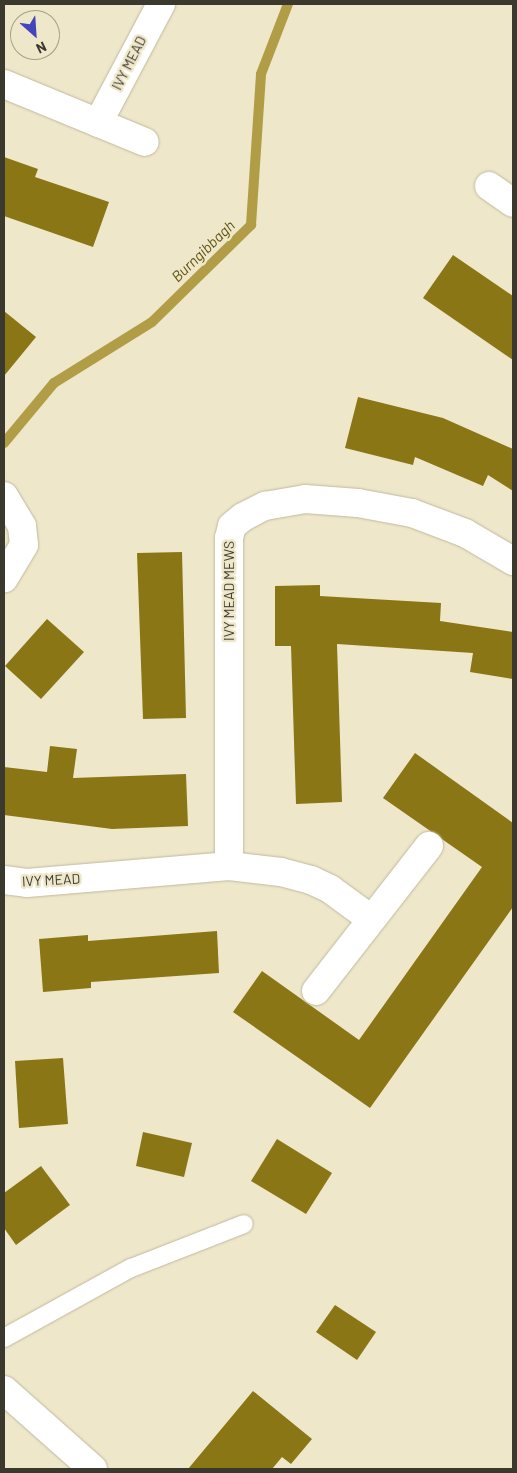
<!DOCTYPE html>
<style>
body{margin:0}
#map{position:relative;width:517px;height:1473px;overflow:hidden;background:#eee7ca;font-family:Barlow,sans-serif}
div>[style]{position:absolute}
.stream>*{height:10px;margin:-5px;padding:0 5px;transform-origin:5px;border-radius:5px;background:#b19d45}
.building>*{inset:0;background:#8a7614}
.roads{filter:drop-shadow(0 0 1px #c0b99e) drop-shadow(0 0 1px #c0b99e)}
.service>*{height:18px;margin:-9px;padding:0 9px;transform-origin:9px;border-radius:9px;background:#fff}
.minor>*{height:28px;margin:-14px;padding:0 14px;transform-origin:14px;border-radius:14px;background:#fff}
.secondary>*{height:28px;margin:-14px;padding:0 14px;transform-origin:14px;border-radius:14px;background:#fff}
span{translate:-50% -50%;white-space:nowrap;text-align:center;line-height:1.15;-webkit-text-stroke:5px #eee7ca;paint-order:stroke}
.street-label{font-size:14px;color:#3b382d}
.water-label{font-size:15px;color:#61520e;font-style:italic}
.frame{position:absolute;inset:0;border:5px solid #3b382d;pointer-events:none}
.north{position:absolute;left:10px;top:10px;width:50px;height:50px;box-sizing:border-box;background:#eee7ca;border:1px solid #a6a18b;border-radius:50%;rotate:154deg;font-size:14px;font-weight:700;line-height:20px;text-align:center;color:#3b382d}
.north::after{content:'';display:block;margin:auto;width:18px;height:22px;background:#4345ba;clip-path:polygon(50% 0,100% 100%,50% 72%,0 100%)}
</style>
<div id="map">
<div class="stream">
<div style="left:4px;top:443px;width:78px;rotate:-50.2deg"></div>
<div style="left:54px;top:383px;width:115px;rotate:-31.9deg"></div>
<div style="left:152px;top:322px;width:139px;rotate:-44.4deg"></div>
<div style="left:251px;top:225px;width:151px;rotate:-86.2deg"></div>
<div style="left:261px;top:74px;width:75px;rotate:-68.9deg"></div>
</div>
<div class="building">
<div style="clip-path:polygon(4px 157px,38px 169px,35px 177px,109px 202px,93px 247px,4px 216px)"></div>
<div style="clip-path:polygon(453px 255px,513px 296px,513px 360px,423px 298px)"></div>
<div style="clip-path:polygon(4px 311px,36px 337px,4px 376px)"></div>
<div style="clip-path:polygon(358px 397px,443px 418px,513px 449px,513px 491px,488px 475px,483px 486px,415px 457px,413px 465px,345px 448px)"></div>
<div style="clip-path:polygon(182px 552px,186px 718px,143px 719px,137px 553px)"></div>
<div style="clip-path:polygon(320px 585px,320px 596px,441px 603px,440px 621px,513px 632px,513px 679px,470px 672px,473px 653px,337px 644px,342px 802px,296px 804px,291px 646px,275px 646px,275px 586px)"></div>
<div style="clip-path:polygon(47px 619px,84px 652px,41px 699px,5px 666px)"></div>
<div style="clip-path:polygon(50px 746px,77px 749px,73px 778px,186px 774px,188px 826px,112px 829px,4px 815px,4px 767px,47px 772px)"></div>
<div style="clip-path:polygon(415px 753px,513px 823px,513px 907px,370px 1108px,233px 1012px,262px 971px,359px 1040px,482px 867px,383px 798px)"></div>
<div style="clip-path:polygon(217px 931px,219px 973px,91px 982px,91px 988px,43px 992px,39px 939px,88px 935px,88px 941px)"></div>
<div style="clip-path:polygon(63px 1058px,68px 1124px,19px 1128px,15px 1061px)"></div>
<div style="clip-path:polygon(143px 1132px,192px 1143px,184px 1177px,136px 1166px)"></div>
<div style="clip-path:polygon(277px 1139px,332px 1173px,306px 1214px,251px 1181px)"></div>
<div style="clip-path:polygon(41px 1166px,70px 1205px,16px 1245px,4px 1228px,4px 1193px)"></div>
<div style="clip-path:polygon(335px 1305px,376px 1332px,357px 1360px,316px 1332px)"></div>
<div style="clip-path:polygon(253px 1391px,312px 1439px,291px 1464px,282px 1457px,272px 1469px,188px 1469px)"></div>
</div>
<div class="roads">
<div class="service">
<div style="left:4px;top:1338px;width:145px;rotate:-28.9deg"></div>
<div style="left:131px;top:1268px;width:121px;rotate:-21.3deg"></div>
</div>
<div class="minor">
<div style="left:4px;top:84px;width:152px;rotate:22.4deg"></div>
<div style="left:98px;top:123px;width:135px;rotate:-62.1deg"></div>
<div style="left:489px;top:186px;width:29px;rotate:35deg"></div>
<div style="left:4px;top:496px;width:35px;rotate:59deg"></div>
<div style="left:22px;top:526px;width:19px;rotate:84deg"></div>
<div style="left:24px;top:545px;width:39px;rotate:121deg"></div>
<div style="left:229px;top:866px;width:52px;rotate:6.6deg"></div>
<div style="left:281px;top:872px;width:31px;rotate:15deg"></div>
<div style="left:311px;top:880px;width:21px;rotate:25deg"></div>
<div style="left:330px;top:889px;width:51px;rotate:36.2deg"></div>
<div style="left:4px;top:880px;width:23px;rotate:7deg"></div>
<div style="left:27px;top:883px;width:203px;rotate:-4.8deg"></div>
<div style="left:229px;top:866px;width:328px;rotate:-90deg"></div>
<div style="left:229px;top:538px;width:12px;rotate:-76deg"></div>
<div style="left:232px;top:526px;width:14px;rotate:-39deg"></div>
<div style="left:243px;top:517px;width:25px;rotate:-27deg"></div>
<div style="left:265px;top:506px;width:41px;rotate:-9.9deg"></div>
<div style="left:305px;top:499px;width:53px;rotate:4.3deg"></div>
<div style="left:358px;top:503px;width:55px;rotate:10.5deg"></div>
<div style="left:412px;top:513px;width:57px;rotate:20.7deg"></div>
<div style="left:465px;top:533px;width:56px;rotate:30.3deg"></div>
<div style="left:316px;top:991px;width:184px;rotate:-52.1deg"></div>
</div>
<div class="secondary">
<div style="left:4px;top:1390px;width:119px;rotate:41.6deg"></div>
</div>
</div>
<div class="street-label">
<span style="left:129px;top:63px;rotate:-63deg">IVY MEAD</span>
<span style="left:229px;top:591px;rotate:-90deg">IVY MEAD MEWS</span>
<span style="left:51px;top:880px;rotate:-3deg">IVY MEAD</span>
</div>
<div class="water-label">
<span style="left:203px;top:251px;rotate:-44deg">Burngibbagh</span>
</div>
<div class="frame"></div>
<div class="north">N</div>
</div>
